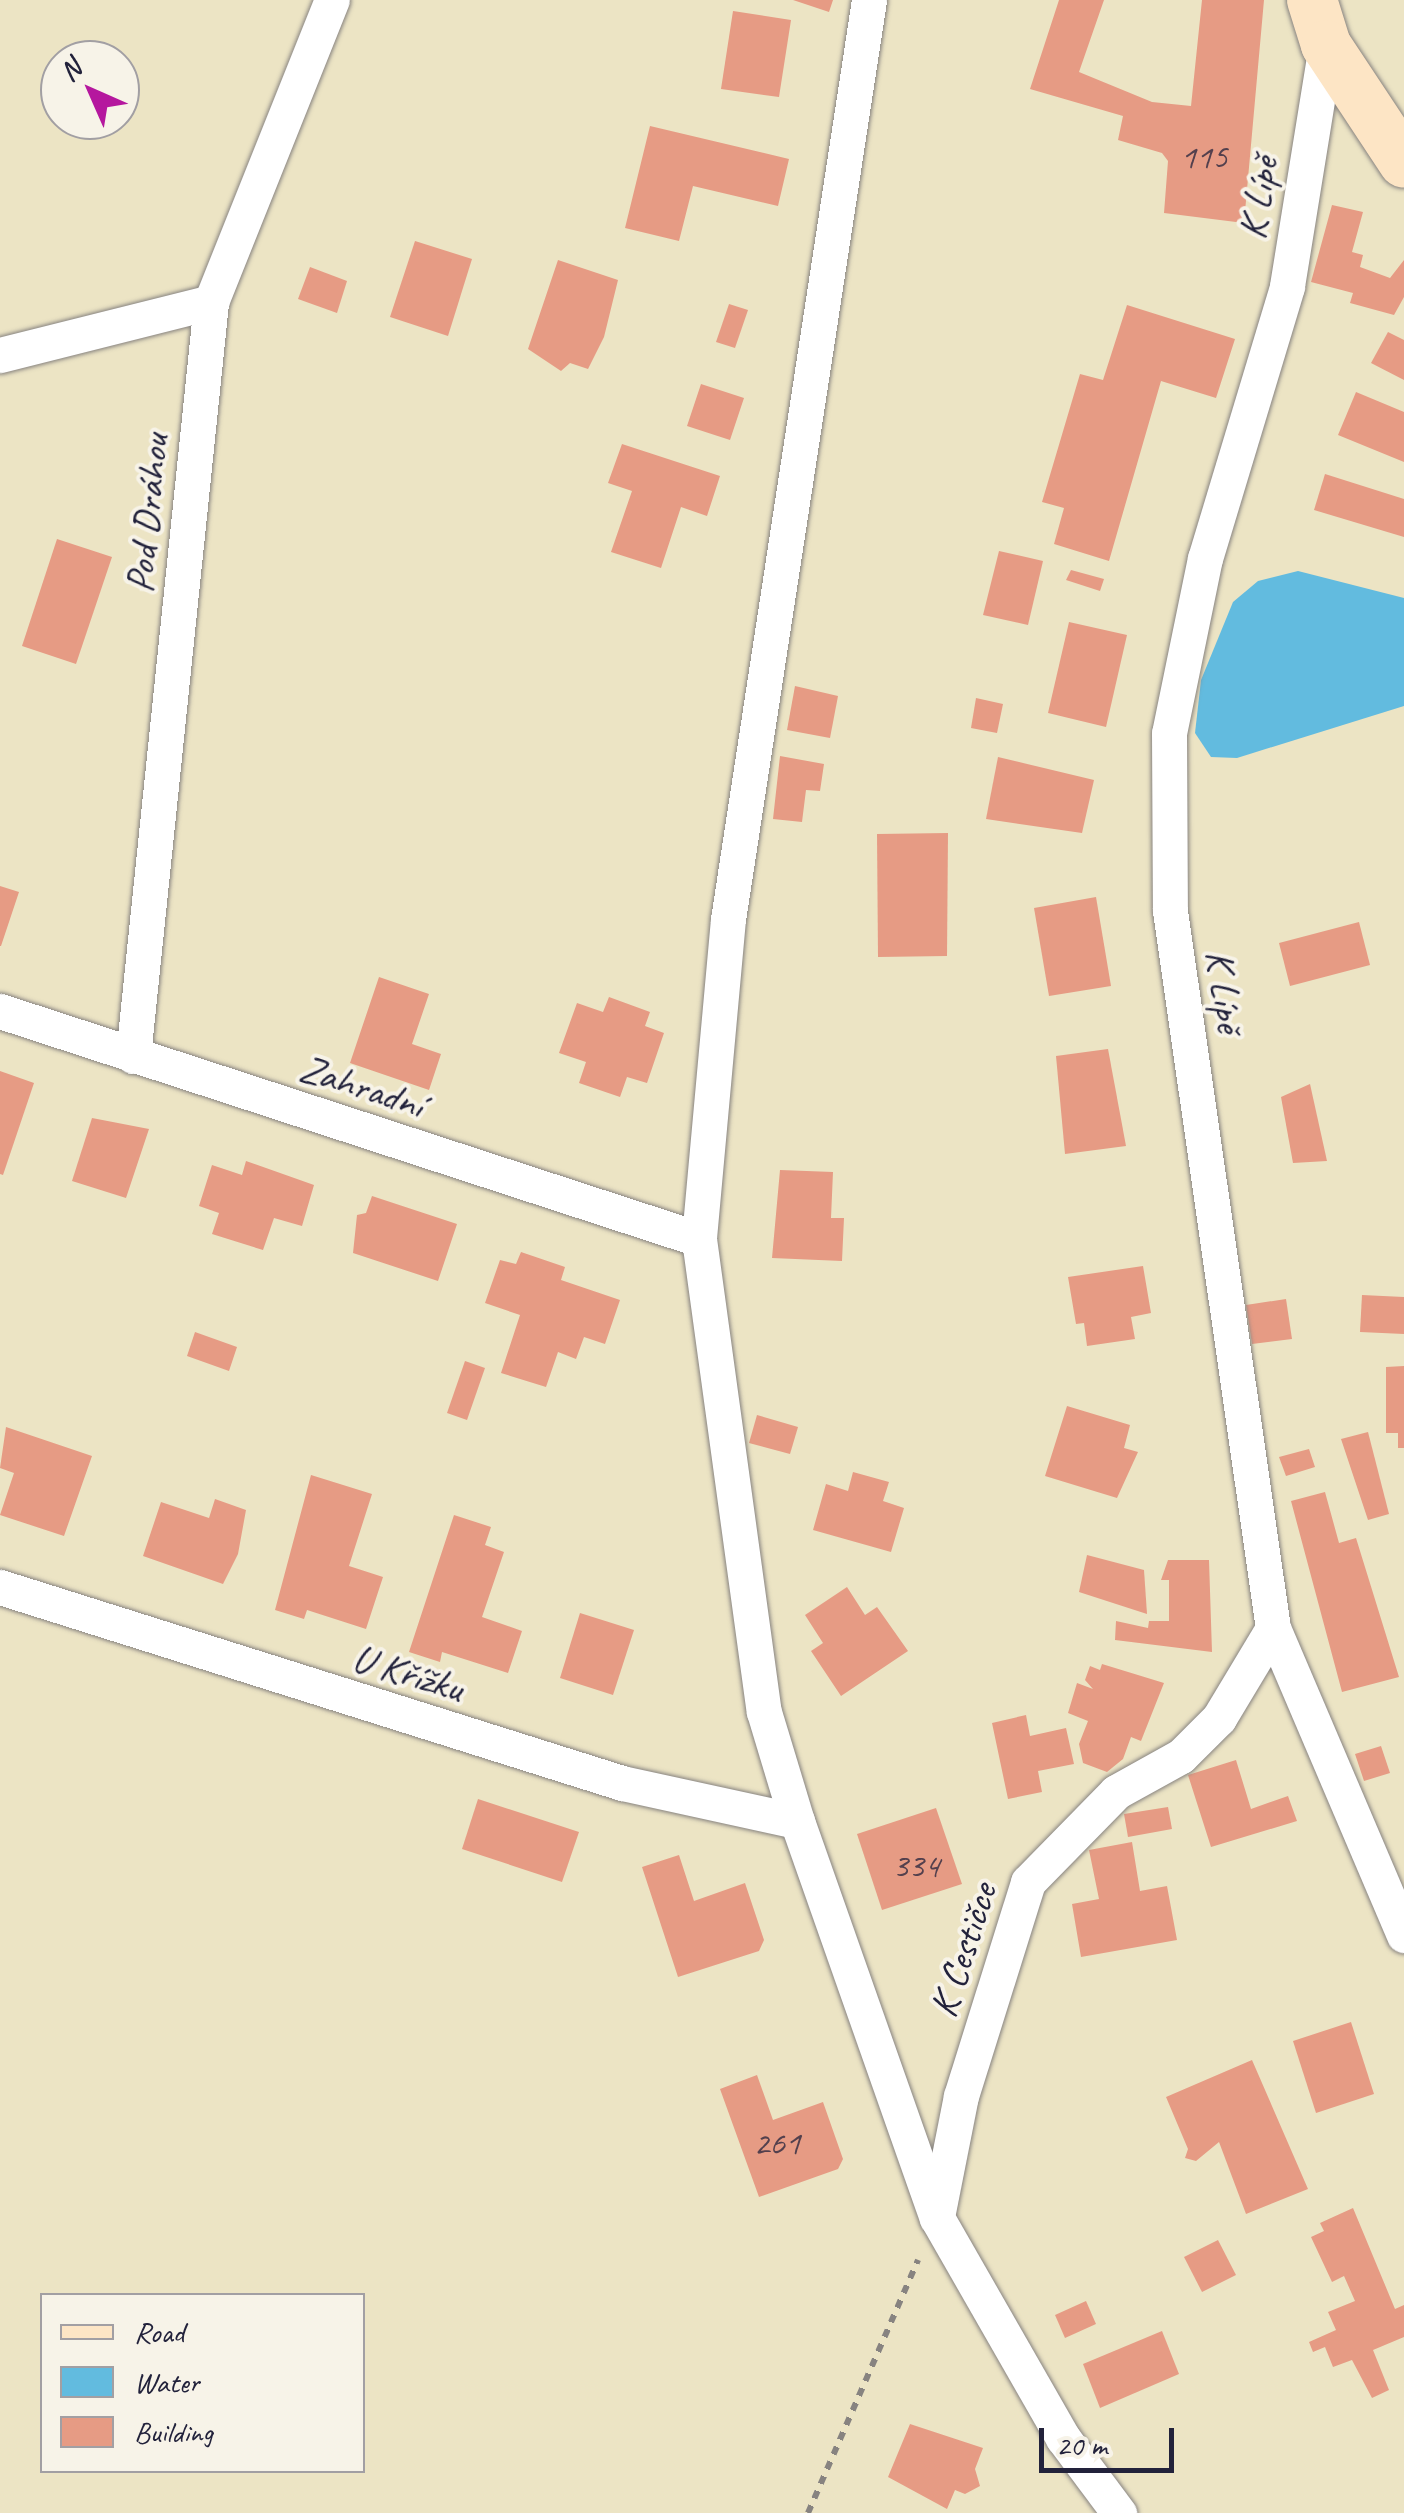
<!DOCTYPE html>
<meta charset="utf-8">
<style>
body{margin:0}
#map{position:relative;width:1404px;height:2513px;overflow:hidden;background:#ece4c4;font-family:Caveat,sans-serif}
div>[style]{position:absolute}
.water>*{inset:0;background:#62bbdf}
.building>*{inset:0;background:#e69b84}
.path>*{height:6px;margin-top:-3px;transform-origin:0;background:repeating-linear-gradient(90deg,#878380 0 8px,transparent 0 16px)}
.roads{filter:drop-shadow(0 0 2px #878380) drop-shadow(0 0 2px #878380)}
.street>*{height:35px;margin:-17.5px;padding:0 17.5px;transform-origin:17.5px;border-radius:17.5px;background:#fff}
.secondary>*{height:50px;margin:-25px;padding:0 25px;transform-origin:25px;border-radius:25px;background:#fde5c5}
span{translate:-50% -50%;white-space:nowrap;text-align:center;line-height:1.15;-webkit-text-stroke:8px #f7f3e8;paint-order:stroke}
.number-label{font-size:35px;color:#53404d}
.number-label span{-webkit-text-stroke-width:0}
.street-label{font-size:40px;color:#22223b}
.legend{position:absolute;left:40px;top:2293px;width:325px;height:180px;box-sizing:border-box;background:#f7f3e8;border:2px solid #a29fa3;margin:0;padding:12px 18px;list-style:none;font-size:30px;color:#22223b}
.legend li{display:flex;align-items:center;gap:20px;height:50px}
.legend b{width:50px;border:2px solid #a29fa3}
.north{position:absolute;left:40px;top:40px;width:100px;height:100px;box-sizing:border-box;background:#f7f3e8;border:2px solid #a29fa3;border-radius:50%;rotate:315deg;font-size:28px;font-weight:700;line-height:40px;text-align:center;color:#22223b}
.north::after{content:'';display:block;margin:auto;width:35px;height:45px;background:#b5179e;clip-path:polygon(50% 0,100% 100%,50% 72%,0 100%)}
.scale{position:absolute;left:1039px;top:2428px;width:135px;height:45px;box-sizing:border-box;border:5px solid #22223b;border-top:0;padding-left:12px;font-size:30px;line-height:35px;white-space:nowrap;color:#22223b;-webkit-text-stroke:8px #f7f3e8;paint-order:stroke}
</style>
<div id="map">
<div class="water">
<div style="clip-path:polygon(1298px 571px,1404px 598px,1404px 706px,1237px 758px,1211px 757px,1195px 733px,1201px 680px,1233px 602px,1258px 581px)"></div>
</div>
<div class="building">
<div style="clip-path:polygon(793px 0,833px 0,829px 12px)"></div>
<div style="clip-path:polygon(1059px 0,1104px 0,1079px 72px,1152px 102px,1191px 106px,1202px 0,1264px 0,1244px 223px,1164px 213px,1168px 161px,1162px 153px,1118px 140px,1123px 116px,1030px 89px)"></div>
<div style="clip-path:polygon(733px 11px,791px 20px,779px 97px,721px 89px)"></div>
<div style="clip-path:polygon(650px 126px,789px 159px,778px 206px,693px 186px,679px 241px,625px 228px)"></div>
<div style="clip-path:polygon(1332px 205px,1363px 212px,1352px 252px,1363px 255px,1360px 267px,1390px 278px,1404px 260px,1404px 297px,1394px 315px,1350px 303px,1353px 293px,1311px 282px)"></div>
<div style="clip-path:polygon(415px 241px,472px 259px,448px 336px,390px 317px)"></div>
<div style="clip-path:polygon(558px 260px,618px 280px,604px 337px,588px 369px,570px 363px,561px 371px,528px 349px)"></div>
<div style="clip-path:polygon(310px 267px,347px 281px,337px 313px,298px 299px)"></div>
<div style="clip-path:polygon(729px 304px,748px 310px,735px 348px,716px 342px)"></div>
<div style="clip-path:polygon(1127px 305px,1235px 339px,1216px 398px,1161px 381px,1109px 561px,1054px 544px,1064px 508px,1042px 502px,1080px 374px,1103px 380px)"></div>
<div style="clip-path:polygon(1388px 332px,1404px 340px,1404px 380px,1371px 363px)"></div>
<div style="clip-path:polygon(701px 384px,744px 398px,730px 440px,687px 426px)"></div>
<div style="clip-path:polygon(1356px 392px,1404px 412px,1404px 462px,1338px 435px)"></div>
<div style="clip-path:polygon(622px 444px,720px 476px,707px 516px,681px 507px,661px 568px,611px 552px,632px 491px,608px 483px)"></div>
<div style="clip-path:polygon(1325px 474px,1404px 499px,1404px 537px,1314px 510px)"></div>
<div style="clip-path:polygon(57px 539px,112px 557px,76px 664px,22px 646px)"></div>
<div style="clip-path:polygon(999px 551px,1043px 561px,1028px 625px,983px 615px)"></div>
<div style="clip-path:polygon(1071px 570px,1104px 579px,1100px 591px,1066px 580px)"></div>
<div style="clip-path:polygon(1069px 622px,1127px 635px,1106px 727px,1048px 713px)"></div>
<div style="clip-path:polygon(795px 686px,838px 696px,830px 738px,787px 730px)"></div>
<div style="clip-path:polygon(976px 698px,1003px 704px,997px 733px,971px 728px)"></div>
<div style="clip-path:polygon(780px 756px,824px 764px,820px 791px,806px 790px,802px 822px,773px 819px)"></div>
<div style="clip-path:polygon(998px 757px,1094px 780px,1082px 833px,986px 819px)"></div>
<div style="clip-path:polygon(948px 833px,947px 956px,878px 957px,877px 834px)"></div>
<div style="clip-path:polygon(0 886px,19px 892px,1px 946px,0 946px)"></div>
<div style="clip-path:polygon(1096px 897px,1111px 986px,1049px 996px,1034px 908px)"></div>
<div style="clip-path:polygon(1359px 922px,1370px 965px,1290px 986px,1279px 943px)"></div>
<div style="clip-path:polygon(379px 977px,429px 994px,412px 1044px,441px 1054px,429px 1090px,350px 1063px)"></div>
<div style="clip-path:polygon(609px 997px,650px 1012px,645px 1026px,664px 1033px,647px 1083px,627px 1077px,620px 1097px,579px 1083px,586px 1062px,559px 1053px,577px 1003px,603px 1012px)"></div>
<div style="clip-path:polygon(1108px 1049px,1126px 1146px,1065px 1154px,1056px 1056px)"></div>
<div style="clip-path:polygon(0 1071px,34px 1083px,3px 1175px,0 1174px)"></div>
<div style="clip-path:polygon(1310px 1084px,1327px 1161px,1293px 1163px,1281px 1097px)"></div>
<div style="clip-path:polygon(92px 1118px,149px 1129px,126px 1198px,72px 1181px)"></div>
<div style="clip-path:polygon(246px 1161px,314px 1185px,302px 1226px,274px 1218px,263px 1250px,212px 1234px,219px 1213px,199px 1206px,212px 1165px,242px 1175px)"></div>
<div style="clip-path:polygon(780px 1170px,833px 1172px,831px 1218px,844px 1218px,842px 1261px,772px 1258px)"></div>
<div style="clip-path:polygon(372px 1196px,457px 1224px,438px 1281px,353px 1253px,357px 1215px,366px 1213px)"></div>
<div style="clip-path:polygon(521px 1252px,565px 1267px,561px 1280px,620px 1300px,605px 1344px,584px 1337px,576px 1359px,558px 1352px,546px 1387px,501px 1373px,520px 1315px,485px 1303px,500px 1260px,516px 1264px)"></div>
<div style="clip-path:polygon(1143px 1266px,1151px 1313px,1131px 1317px,1135px 1339px,1087px 1346px,1084px 1323px,1076px 1324px,1068px 1277px)"></div>
<div style="clip-path:polygon(1362px 1295px,1404px 1297px,1404px 1334px,1360px 1332px)"></div>
<div style="clip-path:polygon(1286px 1299px,1292px 1339px,1252px 1344px,1246px 1305px)"></div>
<div style="clip-path:polygon(195px 1332px,237px 1347px,229px 1371px,187px 1356px)"></div>
<div style="clip-path:polygon(465px 1361px,485px 1368px,467px 1420px,447px 1413px)"></div>
<div style="clip-path:polygon(1404px 1366px,1404px 1448px,1398px 1448px,1398px 1433px,1386px 1433px,1386px 1367px)"></div>
<div style="clip-path:polygon(1067px 1406px,1130px 1425px,1124px 1448px,1138px 1452px,1117px 1498px,1045px 1476px)"></div>
<div style="clip-path:polygon(757px 1415px,798px 1427px,790px 1454px,749px 1443px)"></div>
<div style="clip-path:polygon(6px 1427px,92px 1456px,64px 1536px,0 1515px,14px 1473px,0 1468px)"></div>
<div style="clip-path:polygon(1368px 1432px,1389px 1514px,1368px 1520px,1341px 1439px)"></div>
<div style="clip-path:polygon(1309px 1449px,1315px 1467px,1286px 1476px,1279px 1457px)"></div>
<div style="clip-path:polygon(853px 1472px,889px 1482px,883px 1501px,904px 1508px,891px 1552px,813px 1530px,826px 1484px,848px 1491px)"></div>
<div style="clip-path:polygon(311px 1475px,372px 1494px,349px 1566px,383px 1577px,366px 1629px,307px 1610px,304px 1619px,275px 1610px)"></div>
<div style="clip-path:polygon(1325px 1492px,1339px 1543px,1356px 1538px,1399px 1677px,1342px 1692px,1291px 1501px)"></div>
<div style="clip-path:polygon(215px 1499px,246px 1510px,238px 1554px,223px 1584px,143px 1556px,161px 1502px,209px 1518px)"></div>
<div style="clip-path:polygon(454px 1515px,491px 1527px,485px 1545px,504px 1552px,482px 1617px,522px 1631px,508px 1673px,442px 1652px,440px 1662px,409px 1652px)"></div>
<div style="clip-path:polygon(1087px 1555px,1144px 1570px,1147px 1614px,1079px 1592px)"></div>
<div style="clip-path:polygon(1168px 1560px,1209px 1560px,1212px 1652px,1115px 1640px,1116px 1621px,1148px 1628px,1149px 1621px,1169px 1621px,1169px 1580px,1161px 1580px)"></div>
<div style="clip-path:polygon(847px 1587px,865px 1615px,877px 1607px,908px 1651px,841px 1696px,811px 1651px,823px 1643px,805px 1615px)"></div>
<div style="clip-path:polygon(580px 1613px,634px 1630px,613px 1695px,560px 1678px)"></div>
<div style="clip-path:polygon(1102px 1664px,1164px 1683px,1141px 1741px,1131px 1737px,1123px 1759px,1107px 1772px,1083px 1763px,1079px 1744px,1088px 1721px,1068px 1713px,1077px 1683px,1093px 1689px,1085px 1680px,1090px 1666px,1100px 1670px)"></div>
<div style="clip-path:polygon(1026px 1715px,1030px 1736px,1066px 1728px,1074px 1764px,1038px 1771px,1042px 1792px,1008px 1799px,992px 1723px)"></div>
<div style="clip-path:polygon(1381px 1746px,1390px 1773px,1364px 1781px,1355px 1754px)"></div>
<div style="clip-path:polygon(1236px 1760px,1251px 1809px,1288px 1796px,1297px 1821px,1211px 1847px,1188px 1775px)"></div>
<div style="clip-path:polygon(478px 1799px,579px 1832px,562px 1882px,462px 1849px)"></div>
<div style="clip-path:polygon(1168px 1807px,1172px 1829px,1128px 1837px,1124px 1814px)"></div>
<div style="clip-path:polygon(936px 1808px,962px 1884px,882px 1910px,857px 1834px)"></div>
<div style="clip-path:polygon(1132px 1842px,1140px 1891px,1167px 1886px,1177px 1940px,1081px 1957px,1072px 1904px,1099px 1899px,1089px 1850px)"></div>
<div style="clip-path:polygon(679px 1855px,694px 1901px,745px 1883px,764px 1940px,759px 1951px,678px 1977px,642px 1867px)"></div>
<div style="clip-path:polygon(1351px 2022px,1374px 2094px,1316px 2113px,1293px 2041px)"></div>
<div style="clip-path:polygon(1252px 2060px,1308px 2189px,1246px 2214px,1219px 2142px,1196px 2161px,1185px 2158px,1188px 2149px,1166px 2097px)"></div>
<div style="clip-path:polygon(757px 2075px,773px 2120px,823px 2102px,843px 2159px,838px 2169px,759px 2197px,720px 2089px)"></div>
<div style="clip-path:polygon(1353px 2208px,1395px 2309px,1404px 2305px,1404px 2337px,1373px 2350px,1389px 2390px,1372px 2398px,1352px 2360px,1333px 2367px,1325px 2347px,1313px 2352px,1309px 2342px,1336px 2330px,1328px 2312px,1355px 2301px,1344px 2276px,1332px 2282px,1311px 2237px,1324px 2231px,1320px 2223px)"></div>
<div style="clip-path:polygon(1218px 2240px,1236px 2275px,1202px 2292px,1184px 2257px)"></div>
<div style="clip-path:polygon(1086px 2301px,1096px 2324px,1065px 2338px,1055px 2315px)"></div>
<div style="clip-path:polygon(1162px 2331px,1179px 2374px,1100px 2408px,1083px 2364px)"></div>
<div style="clip-path:polygon(910px 2424px,983px 2448px,975px 2469px,980px 2486px,965px 2494px,955px 2490px,947px 2509px,888px 2477px)"></div>
</div>
<div class="path">
<div style="left:808px;top:2513px;width:276px;rotate:-66.5deg"></div>
</div>
<div class="roads">
<div class="street">
<div style="left:869px;top:0;width:930px;rotate:98.72deg"></div>
<div style="left:728px;top:919px;width:321px;rotate:95.2deg"></div>
<div style="left:699px;top:1239px;width:477px;rotate:82.2deg"></div>
<div style="left:764px;top:1712px;width:114px;rotate:73.2deg"></div>
<div style="left:797px;top:1821px;width:421px;rotate:70.6deg"></div>
<div style="left:937px;top:2218px;width:254px;rotate:60.2deg"></div>
<div style="left:1063px;top:2438px;width:94px;rotate:53.3deg"></div>
<div style="left:1326px;top:45px;width:245px;rotate:99.2deg"></div>
<div style="left:1287px;top:287px;width:283px;rotate:106.8deg"></div>
<div style="left:1205px;top:558px;width:179px;rotate:101.6deg"></div>
<div style="left:1169px;top:733px;width:178px;rotate:89.7deg"></div>
<div style="left:1170px;top:911px;width:724px;rotate:81.83deg"></div>
<div style="left:1273px;top:1628px;width:334px;rotate:66.9deg"></div>
<div style="left:0;top:355px;width:218px;rotate:-14.1deg"></div>
<div style="left:0;top:1011px;width:735px;rotate:18.07deg"></div>
<div style="left:133px;top:1056px;width:758px;rotate:-84.09deg"></div>
<div style="left:211px;top:302px;width:325px;rotate:-68.2deg"></div>
<div style="left:0;top:1587px;width:652px;rotate:17.49deg"></div>
<div style="left:622px;top:1783px;width:179px;rotate:12.3deg"></div>
<div style="left:937px;top:2217px;width:123px;rotate:-78.8deg"></div>
<div style="left:961px;top:2096px;width:224px;rotate:-72.6deg"></div>
<div style="left:1028px;top:1882px;width:126px;rotate:-45.6deg"></div>
<div style="left:1116px;top:1792px;width:74px;rotate:-29deg"></div>
<div style="left:1181px;top:1756px;width:54px;rotate:-45deg"></div>
<div style="left:1219px;top:1718px;width:105px;rotate:-59deg"></div>
</div>
<div class="secondary">
<div style="left:1312px;top:0;width:47px;rotate:72.7deg"></div>
<div style="left:1326px;top:45px;width:141px;rotate:56.5deg"></div>
</div>
</div>
<div class="number-label">
<span style="left:1204px;top:157px">115</span>
<span style="left:916px;top:1866px">334</span>
<span style="left:777px;top:2143px">261</span>
</div>
<div class="street-label">
<span style="left:1258px;top:198px;rotate:-81deg">K Lípě</span>
<span style="left:147px;top:513px;rotate:-84deg">Pod Dráhou</span>
<span style="left:1225px;top:991px;rotate:82deg">K Lípě</span>
<span style="left:362px;top:1086px;rotate:18deg">Zahradní</span>
<span style="left:408px;top:1673px;rotate:17deg">U Křížku</span>
<span style="left:963px;top:1950px;rotate:-72deg">K Cestičce</span>
</div>
<ul class="legend">
<li><b style="height:12px;background:#fde5c5"></b>Road</li>
<li><b style="height:28px;background:#62bbdf"></b>Water</li>
<li><b style="height:28px;background:#e69b84"></b>Building</li>
</ul>
<div class="north">N</div>
<div class="scale">20 m</div>
</div>
